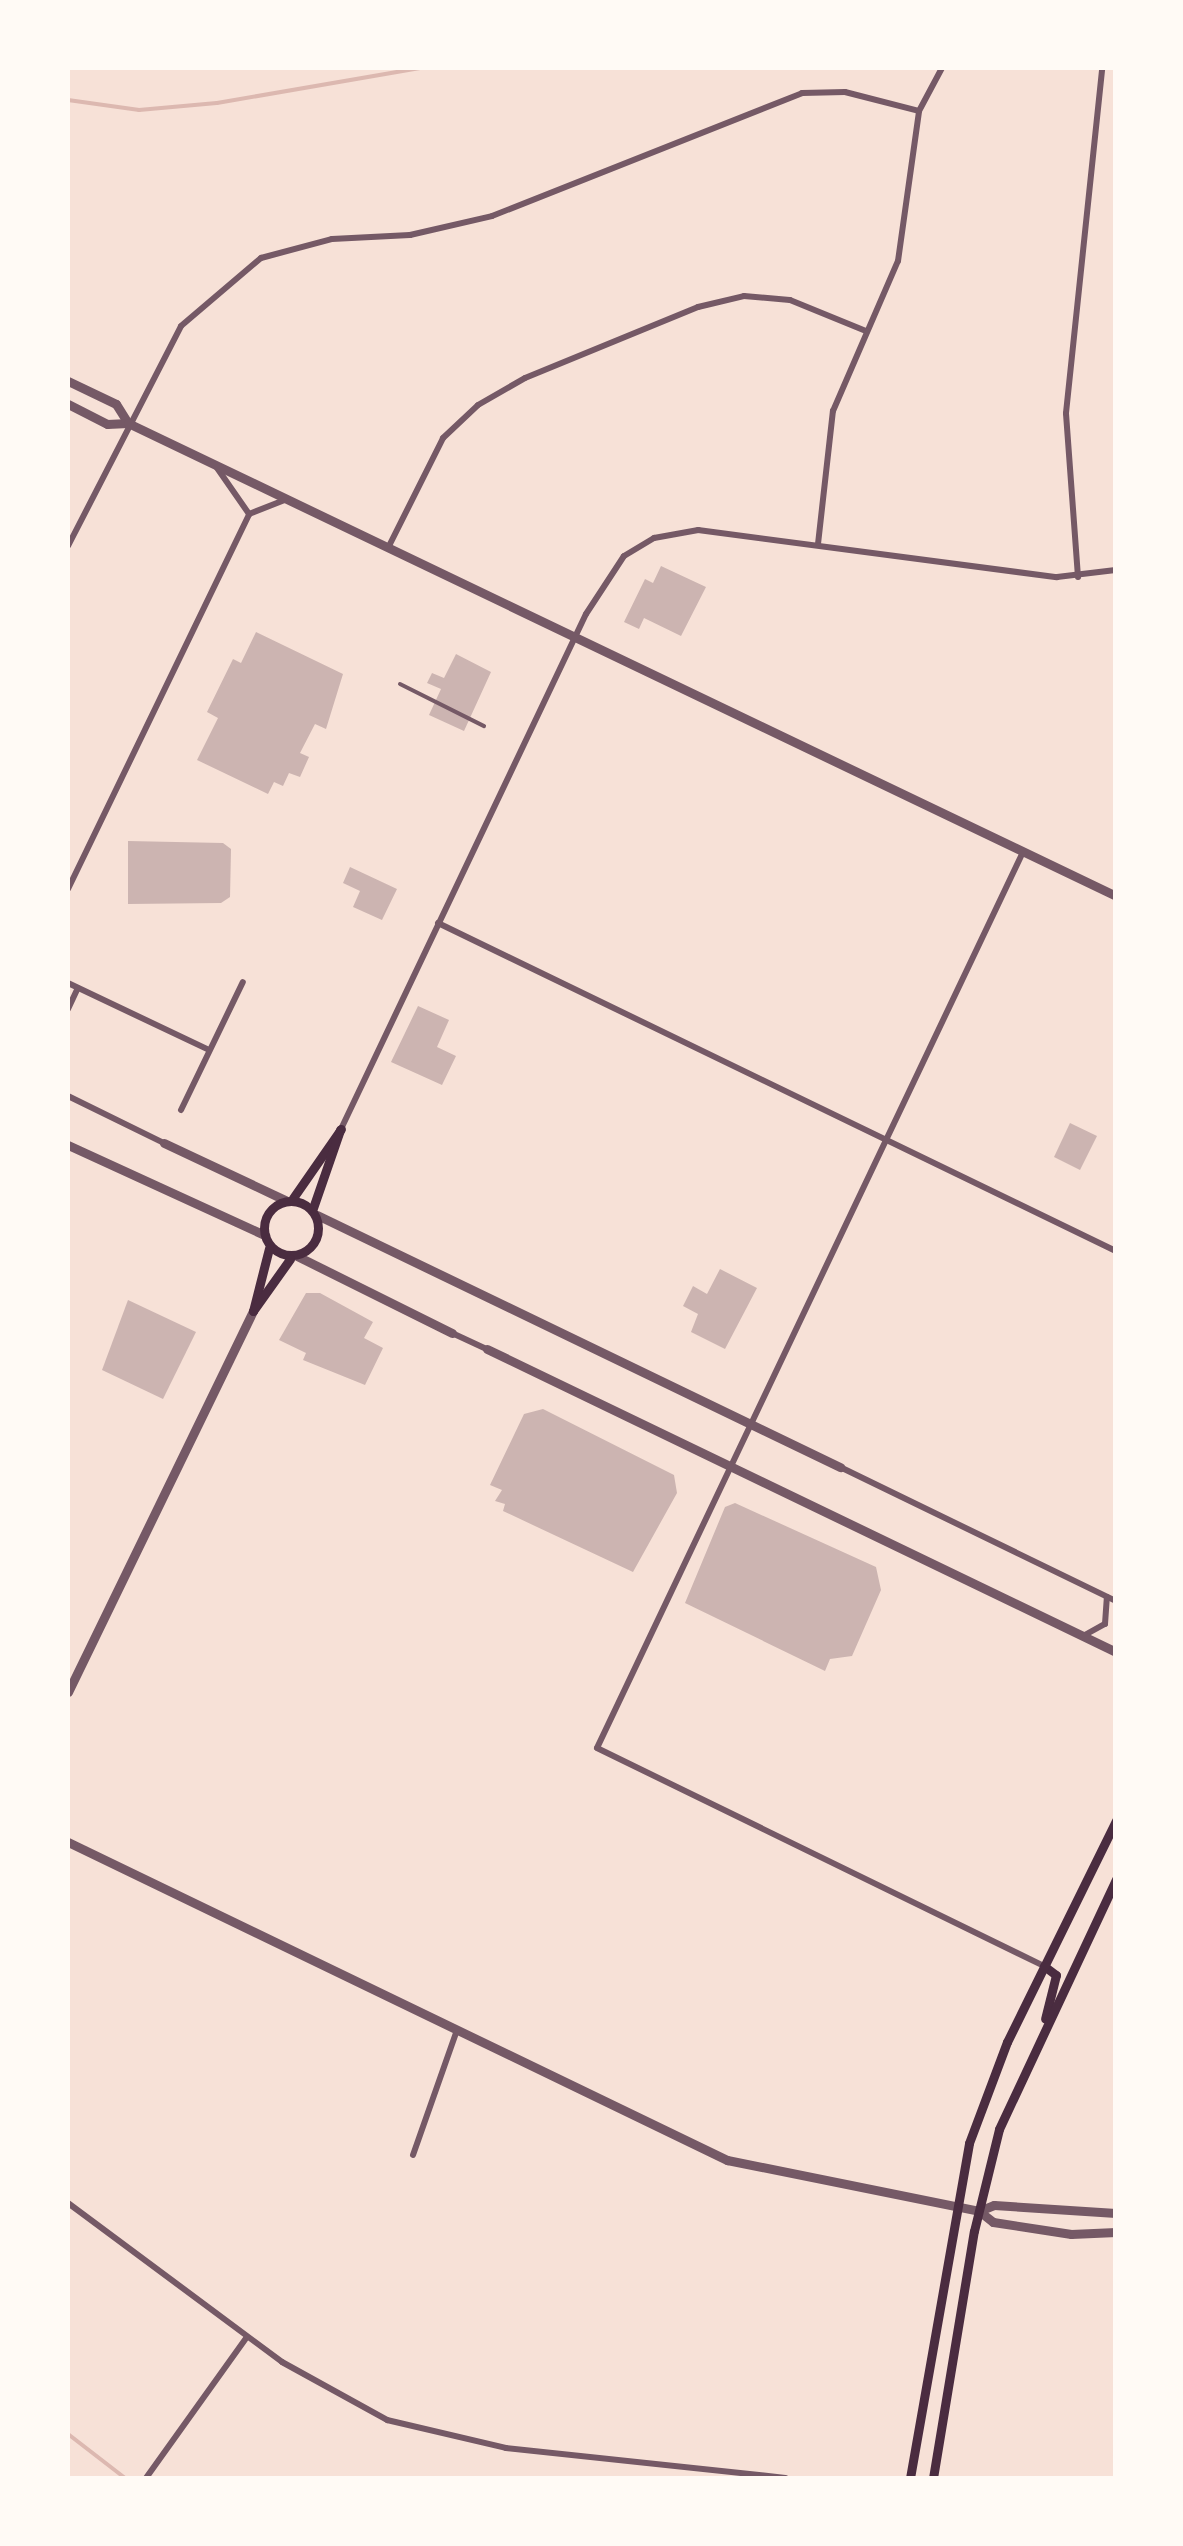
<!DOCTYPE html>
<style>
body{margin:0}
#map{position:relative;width:1183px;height:2546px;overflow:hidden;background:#f7e1d7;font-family:Arial,sans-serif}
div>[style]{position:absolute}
.stream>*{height:4px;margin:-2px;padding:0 2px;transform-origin:2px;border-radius:2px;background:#dcb8b0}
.building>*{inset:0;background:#ccb4b1}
.service>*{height:4px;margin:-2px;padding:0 2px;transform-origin:2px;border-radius:2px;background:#755966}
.minor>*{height:6px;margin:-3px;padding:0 3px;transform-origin:3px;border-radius:3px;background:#755966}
.tertiary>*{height:9px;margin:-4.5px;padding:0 4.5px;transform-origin:4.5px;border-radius:4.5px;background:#755966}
.secondary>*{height:9px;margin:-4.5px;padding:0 4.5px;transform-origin:4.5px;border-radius:4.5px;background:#4a2c40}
.secondary>.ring{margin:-4.5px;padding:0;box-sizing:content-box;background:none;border:9px solid #4a2c40;border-radius:50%}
span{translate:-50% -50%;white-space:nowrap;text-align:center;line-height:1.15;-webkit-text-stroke:10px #fffaf5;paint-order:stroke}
.frame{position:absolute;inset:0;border:70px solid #fffaf5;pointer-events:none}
</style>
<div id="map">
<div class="stream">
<div style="left:68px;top:100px;width:72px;rotate:8deg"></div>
<div style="left:139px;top:110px;width:78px;rotate:-5.1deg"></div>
<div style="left:217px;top:103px;width:206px;rotate:-9.8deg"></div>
<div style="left:68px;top:2434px;width:72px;rotate:37.7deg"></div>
</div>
<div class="building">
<div style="clip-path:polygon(661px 566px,706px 587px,681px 636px,644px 618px,639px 629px,624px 622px,645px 579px,653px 583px)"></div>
<div style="clip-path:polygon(256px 632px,343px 674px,326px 729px,315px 724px,300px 753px,309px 757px,300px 777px,289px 773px,283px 786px,274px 782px,268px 794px,197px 760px,218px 718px,207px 712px,233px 659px,241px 663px)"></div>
<div style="clip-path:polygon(456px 654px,491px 672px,464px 731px,429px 715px,441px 689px,427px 683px,432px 673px,444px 678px)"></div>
<div style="clip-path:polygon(128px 841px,223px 843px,231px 849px,230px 897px,221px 903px,128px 904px)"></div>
<div style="clip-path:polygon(350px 867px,397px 889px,382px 920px,353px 907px,360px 891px,343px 883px)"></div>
<div style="clip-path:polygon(418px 1006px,449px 1020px,437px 1047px,456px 1056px,442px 1085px,391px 1062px)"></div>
<div style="clip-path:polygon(1070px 1123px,1097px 1136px,1080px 1170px,1054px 1157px)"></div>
<div style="clip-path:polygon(720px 1269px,757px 1288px,725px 1349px,691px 1332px,698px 1314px,683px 1306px,693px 1286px,707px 1294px)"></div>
<div style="clip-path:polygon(306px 1293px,320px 1293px,373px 1322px,364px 1338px,383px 1348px,365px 1385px,303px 1360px,306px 1353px,279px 1340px)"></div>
<div style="clip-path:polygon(128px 1300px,196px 1332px,163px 1399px,102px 1370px)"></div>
<div style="clip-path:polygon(543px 1409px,674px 1475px,677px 1493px,633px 1572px,503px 1511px,505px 1504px,495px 1501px,502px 1490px,490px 1485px,524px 1414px)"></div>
<div style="clip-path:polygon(735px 1503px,876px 1567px,881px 1590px,852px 1656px,830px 1659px,825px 1671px,685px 1603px,725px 1507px)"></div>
</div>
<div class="service">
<div style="left:400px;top:684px;width:94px;rotate:26.6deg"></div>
</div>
<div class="minor">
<div style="left:215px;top:465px;width:60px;rotate:55.2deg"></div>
<div style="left:818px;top:544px;width:134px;rotate:-83.6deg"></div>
<div style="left:833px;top:411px;width:163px;rotate:-66.6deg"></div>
<div style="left:898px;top:261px;width:151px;rotate:-82deg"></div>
<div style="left:919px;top:111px;width:49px;rotate:-61.9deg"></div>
<div style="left:68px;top:546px;width:247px;rotate:-62.8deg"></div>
<div style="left:181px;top:326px;width:105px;rotate:-40.4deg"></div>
<div style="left:261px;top:258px;width:73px;rotate:-15deg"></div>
<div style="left:332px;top:239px;width:78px;rotate:-2.9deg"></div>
<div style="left:410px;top:235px;width:84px;rotate:-13deg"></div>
<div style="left:492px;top:216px;width:334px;rotate:-21.6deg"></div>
<div style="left:802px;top:93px;width:43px;rotate:-1.3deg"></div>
<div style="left:845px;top:92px;width:76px;rotate:14.4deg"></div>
<div style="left:388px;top:548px;width:123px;rotate:-63.4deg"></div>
<div style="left:443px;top:438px;width:48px;rotate:-43.3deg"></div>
<div style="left:478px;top:405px;width:54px;rotate:-29.9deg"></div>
<div style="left:525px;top:378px;width:187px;rotate:-22.3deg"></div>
<div style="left:698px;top:307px;width:47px;rotate:-13.4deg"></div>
<div style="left:744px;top:296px;width:46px;rotate:5deg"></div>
<div style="left:790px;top:300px;width:82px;rotate:22.2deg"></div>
<div style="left:1078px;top:577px;width:164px;rotate:-94.2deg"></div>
<div style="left:1066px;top:413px;width:347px;rotate:-84deg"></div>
<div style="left:1023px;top:852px;width:992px;rotate:115.43deg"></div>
<div style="left:597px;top:1748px;width:497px;rotate:26deg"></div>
<div style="left:68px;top:889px;width:416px;rotate:-64.2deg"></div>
<div style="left:249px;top:514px;width:41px;rotate:-21.5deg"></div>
<div style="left:438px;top:923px;width:753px;rotate:25.82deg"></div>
<div style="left:68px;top:983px;width:156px;rotate:25.4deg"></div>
<div style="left:68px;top:1009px;width:23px;rotate:-65deg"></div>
<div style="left:68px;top:1096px;width:107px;rotate:26.1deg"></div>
<div style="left:181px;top:1110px;width:142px;rotate:-64.2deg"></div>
<div style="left:341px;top:1129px;width:570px;rotate:-64.56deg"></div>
<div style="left:586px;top:614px;width:69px;rotate:-56.8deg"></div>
<div style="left:624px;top:556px;width:35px;rotate:-31deg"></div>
<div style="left:654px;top:538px;width:45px;rotate:-10.3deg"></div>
<div style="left:698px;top:530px;width:362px;rotate:7.5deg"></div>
<div style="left:1057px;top:577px;width:59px;rotate:-6.8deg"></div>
<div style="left:452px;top:1333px;width:38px;rotate:25deg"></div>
<div style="left:840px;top:1467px;width:307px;rotate:25.9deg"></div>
<div style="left:1083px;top:1636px;width:25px;rotate:-29deg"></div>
<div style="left:1105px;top:1624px;width:27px;rotate:-86deg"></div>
<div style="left:413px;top:2155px;width:133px;rotate:-70.6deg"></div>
<div style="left:68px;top:2203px;width:267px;rotate:36.6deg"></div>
<div style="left:282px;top:2362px;width:120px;rotate:28.9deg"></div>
<div style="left:387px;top:2420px;width:122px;rotate:13.2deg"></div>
<div style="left:506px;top:2448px;width:281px;rotate:6.1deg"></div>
<div style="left:146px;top:2478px;width:173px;rotate:-54.4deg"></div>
</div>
<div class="tertiary">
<div style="left:68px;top:381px;width:53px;rotate:25.6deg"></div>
<div style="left:116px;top:404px;width:22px;rotate:58deg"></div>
<div style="left:68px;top:404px;width:44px;rotate:27.1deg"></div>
<div style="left:107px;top:424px;width:21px;rotate:-3deg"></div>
<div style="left:128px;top:423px;width:1095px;rotate:25.58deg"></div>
<div style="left:164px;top:1143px;width:134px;rotate:25.2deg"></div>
<div style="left:68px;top:1145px;width:217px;rotate:24.6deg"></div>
<div style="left:317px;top:1215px;width:581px;rotate:25.73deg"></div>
<div style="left:297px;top:1256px;width:173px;rotate:26.4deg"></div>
<div style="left:487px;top:1349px;width:698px;rotate:25.72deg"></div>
<div style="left:68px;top:1692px;width:424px;rotate:-64.1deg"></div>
<div style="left:68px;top:1842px;width:732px;rotate:25.76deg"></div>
<div style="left:727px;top:2160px;width:257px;rotate:11.4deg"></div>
<div style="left:979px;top:2211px;width:18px;rotate:38deg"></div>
<div style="left:993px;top:2222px;width:79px;rotate:8.7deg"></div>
<div style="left:1071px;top:2234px;width:45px;rotate:-2.5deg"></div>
<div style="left:979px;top:2211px;width:16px;rotate:-22deg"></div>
<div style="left:994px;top:2205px;width:122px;rotate:3.8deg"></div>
</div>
<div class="secondary">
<div style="left:293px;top:1198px;width:84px;rotate:-55.2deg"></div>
<div class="ring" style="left:264px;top:1201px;width:45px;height:45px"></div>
<div style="left:313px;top:1208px;width:83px;rotate:-70.9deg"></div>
<div style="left:253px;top:1311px;width:65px;rotate:-75.7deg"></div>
<div style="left:253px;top:1311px;width:64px;rotate:-54.6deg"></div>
<div style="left:1044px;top:1966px;width:15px;rotate:37deg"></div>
<div style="left:1056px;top:1975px;width:45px;rotate:104deg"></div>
<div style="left:910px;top:2478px;width:340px;rotate:-80deg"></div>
<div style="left:969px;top:2143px;width:108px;rotate:-69.4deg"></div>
<div style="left:1007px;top:2042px;width:247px;rotate:-63.8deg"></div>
<div style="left:933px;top:2478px;width:250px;rotate:-80.6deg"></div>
<div style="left:974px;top:2231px;width:105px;rotate:-76.2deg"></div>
<div style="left:999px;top:2129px;width:276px;rotate:-64.9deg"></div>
</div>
<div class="frame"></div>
</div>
